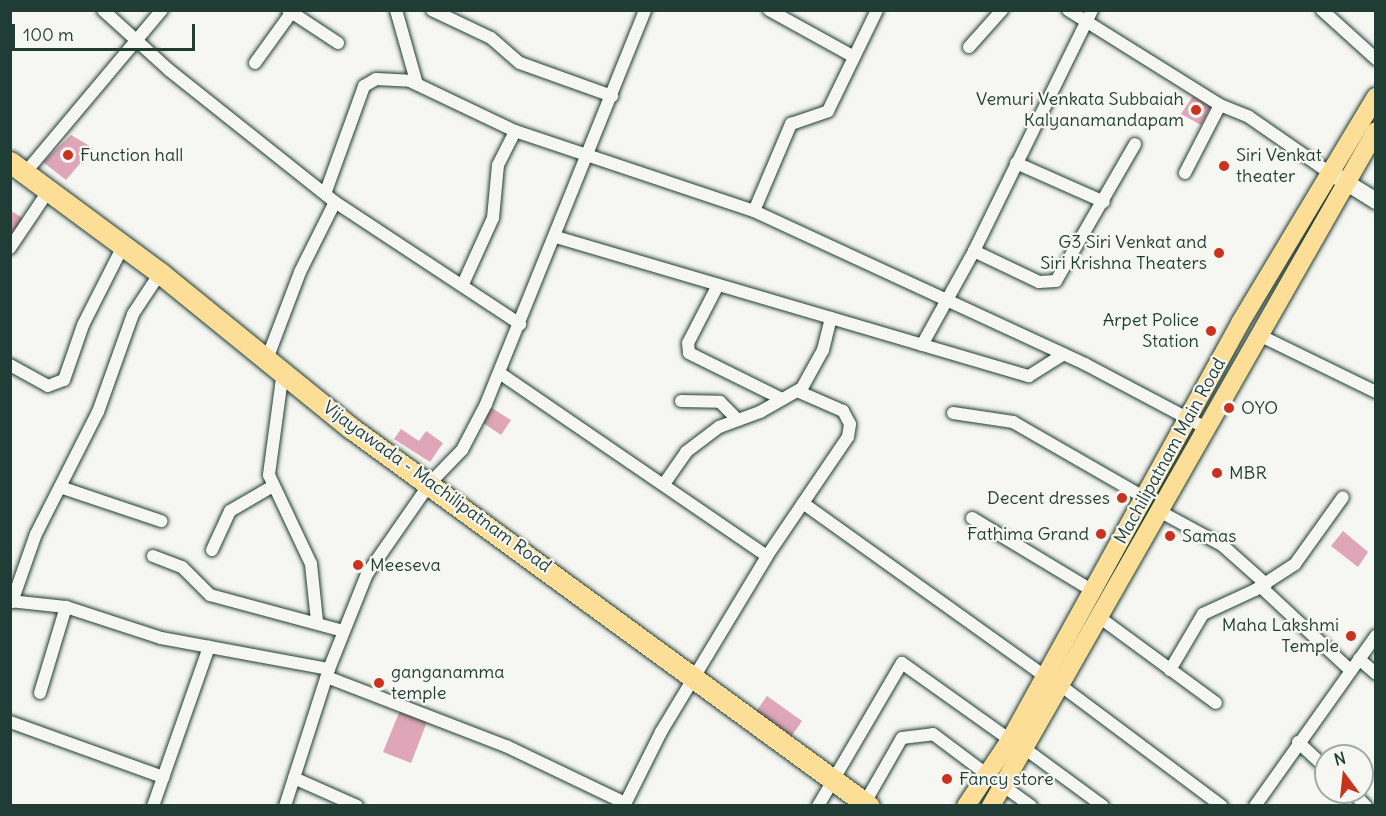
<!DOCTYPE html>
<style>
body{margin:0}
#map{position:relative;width:1386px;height:816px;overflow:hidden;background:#f6f6f2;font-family:Delius,sans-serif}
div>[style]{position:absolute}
.building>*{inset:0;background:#dea6b8}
.roads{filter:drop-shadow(0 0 2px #1f3d34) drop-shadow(0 0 2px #1f3d34)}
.street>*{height:12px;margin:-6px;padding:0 6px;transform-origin:6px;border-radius:6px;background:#f6f6f2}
.secondary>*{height:16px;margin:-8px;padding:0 8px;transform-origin:8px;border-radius:8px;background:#f6f6f2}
.primary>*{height:18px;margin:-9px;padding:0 9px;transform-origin:9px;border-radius:9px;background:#fdde96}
.highway>*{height:21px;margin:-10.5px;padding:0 10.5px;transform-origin:10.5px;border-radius:10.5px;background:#fdde96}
.dots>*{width:16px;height:16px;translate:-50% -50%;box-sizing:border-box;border:3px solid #f6f6f2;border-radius:50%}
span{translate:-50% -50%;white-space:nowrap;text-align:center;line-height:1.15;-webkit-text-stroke:4.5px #f6f6f2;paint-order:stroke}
.poi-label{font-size:18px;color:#1f3d34}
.right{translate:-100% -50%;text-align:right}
.left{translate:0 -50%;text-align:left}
.street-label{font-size:18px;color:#1f3d34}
.frame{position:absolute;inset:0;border:12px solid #1f3d34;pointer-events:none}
.north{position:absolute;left:1314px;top:744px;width:60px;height:60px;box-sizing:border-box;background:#f6f6f2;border:2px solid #a0aca6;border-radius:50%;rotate:345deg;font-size:16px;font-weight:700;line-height:24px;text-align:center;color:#1f3d34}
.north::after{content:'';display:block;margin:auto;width:21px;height:27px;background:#c8321e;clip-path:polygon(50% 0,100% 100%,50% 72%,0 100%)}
.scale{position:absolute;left:12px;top:24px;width:183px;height:27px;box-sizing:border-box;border:3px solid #1f3d34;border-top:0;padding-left:8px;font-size:18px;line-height:21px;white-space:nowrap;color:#1f3d34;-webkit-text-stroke:4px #f6f6f2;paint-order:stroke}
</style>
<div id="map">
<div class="building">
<div style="clip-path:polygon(1193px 96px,1211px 106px,1201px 125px,1181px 114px)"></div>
<div style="clip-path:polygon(71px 135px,93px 148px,66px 180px,43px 162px)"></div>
<div style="clip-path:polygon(10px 210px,27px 221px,10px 245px)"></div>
<div style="clip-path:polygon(487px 405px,511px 420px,501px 435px,479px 420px)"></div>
<div style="clip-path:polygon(401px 429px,419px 441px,426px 431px,443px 443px,430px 462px,394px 439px)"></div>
<div style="clip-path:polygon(1343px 531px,1368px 552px,1358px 567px,1331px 546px)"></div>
<div style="clip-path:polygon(767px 696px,802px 721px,791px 737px,755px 713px)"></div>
<div style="clip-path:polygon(401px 708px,428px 719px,411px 763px,383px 752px)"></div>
</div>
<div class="roads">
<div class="street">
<div style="left:103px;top:10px;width:89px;rotate:42.3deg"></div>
<div style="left:169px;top:70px;width:212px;rotate:38.5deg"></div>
<div style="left:335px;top:202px;width:222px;rotate:33.4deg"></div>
<div style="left:288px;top:10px;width:60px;rotate:33.4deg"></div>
<div style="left:396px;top:10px;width:77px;rotate:74.2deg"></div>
<div style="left:432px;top:10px;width:65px;rotate:25.4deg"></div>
<div style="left:491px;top:38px;width:38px;rotate:41deg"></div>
<div style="left:520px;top:63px;width:98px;rotate:19.7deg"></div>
<div style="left:769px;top:10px;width:97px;rotate:28.9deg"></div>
<div style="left:1068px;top:10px;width:179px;rotate:32deg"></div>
<div style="left:1220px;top:105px;width:31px;rotate:22deg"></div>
<div style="left:1249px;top:117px;width:98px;rotate:34.7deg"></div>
<div style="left:1322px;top:10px;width:73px;rotate:42.2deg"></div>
<div style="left:969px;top:47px;width:50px;rotate:-48.3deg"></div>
<div style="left:255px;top:63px;width:62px;rotate:-54.2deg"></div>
<div style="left:1016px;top:163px;width:96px;rotate:23.9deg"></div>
<div style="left:25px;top:173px;width:213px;rotate:-50deg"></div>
<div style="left:1185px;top:173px;width:76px;rotate:-62.8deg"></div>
<div style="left:325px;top:194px;width:115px;rotate:-70.1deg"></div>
<div style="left:364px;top:86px;width:14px;rotate:-30deg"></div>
<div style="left:376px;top:79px;width:34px;rotate:3deg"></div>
<div style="left:410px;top:81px;width:116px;rotate:25.5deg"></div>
<div style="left:515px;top:131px;width:252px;rotate:18.5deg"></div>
<div style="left:754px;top:211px;width:365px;rotate:24.8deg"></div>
<div style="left:1085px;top:364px;width:137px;rotate:27.9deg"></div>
<div style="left:754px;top:211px;width:95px;rotate:-67deg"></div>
<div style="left:791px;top:124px;width:39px;rotate:-19deg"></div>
<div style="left:828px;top:111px;width:112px;rotate:-64.1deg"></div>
<div style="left:556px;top:237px;width:493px;rotate:16.4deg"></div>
<div style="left:1029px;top:376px;width:41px;rotate:-32.2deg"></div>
<div style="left:10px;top:248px;width:70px;rotate:-56.1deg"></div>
<div style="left:974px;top:251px;width:72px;rotate:25.5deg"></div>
<div style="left:1039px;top:282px;width:17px;rotate:-3deg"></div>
<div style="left:1056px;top:281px;width:158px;rotate:-60deg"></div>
<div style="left:463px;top:284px;width:72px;rotate:-65.6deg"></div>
<div style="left:493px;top:218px;width:53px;rotate:-84.6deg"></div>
<div style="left:498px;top:165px;width:38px;rotate:-63deg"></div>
<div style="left:718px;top:285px;width:65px;rotate:117.3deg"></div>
<div style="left:688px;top:343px;width:10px;rotate:84deg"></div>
<div style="left:689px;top:353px;width:104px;rotate:26.3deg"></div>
<div style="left:1259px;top:335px;width:130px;rotate:26deg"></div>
<div style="left:922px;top:345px;width:107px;rotate:-61deg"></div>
<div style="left:974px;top:251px;width:268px;rotate:-63.9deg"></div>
<div style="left:267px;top:359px;width:93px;rotate:-69.2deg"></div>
<div style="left:300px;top:272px;width:78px;rotate:-63.4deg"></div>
<div style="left:10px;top:365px;width:43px;rotate:28.9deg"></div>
<div style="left:48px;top:386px;width:17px;rotate:-21deg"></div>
<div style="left:64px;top:380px;width:58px;rotate:-70.9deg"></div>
<div style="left:83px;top:325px;width:89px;rotate:-63.1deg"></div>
<div style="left:283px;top:371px;width:105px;rotate:97.7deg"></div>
<div style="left:269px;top:475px;width:98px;rotate:64.7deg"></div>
<div style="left:311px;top:564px;width:57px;rotate:84deg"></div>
<div style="left:501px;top:374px;width:322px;rotate:34.4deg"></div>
<div style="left:767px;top:556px;width:144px;rotate:-55.8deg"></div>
<div style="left:848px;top:437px;width:13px;rotate:-81deg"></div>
<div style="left:850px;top:424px;width:15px;rotate:-118deg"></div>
<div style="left:843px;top:411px;width:50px;rotate:-156.5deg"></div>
<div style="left:681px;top:401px;width:39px;rotate:1deg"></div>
<div style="left:720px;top:402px;width:25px;rotate:45deg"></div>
<div style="left:953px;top:413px;width:61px;rotate:8.5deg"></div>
<div style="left:1013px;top:422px;width:152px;rotate:29.9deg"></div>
<div style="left:664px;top:484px;width:39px;rotate:-55deg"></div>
<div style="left:686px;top:452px;width:41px;rotate:-37.1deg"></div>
<div style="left:719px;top:427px;width:44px;rotate:-20.1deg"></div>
<div style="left:760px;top:412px;width:48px;rotate:-29.7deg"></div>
<div style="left:802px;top:388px;width:43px;rotate:-61.1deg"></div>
<div style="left:823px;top:350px;width:33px;rotate:-76deg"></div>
<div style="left:60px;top:487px;width:107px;rotate:18.6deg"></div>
<div style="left:803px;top:503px;width:299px;rotate:35.6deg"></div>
<div style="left:1159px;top:511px;width:72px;rotate:28.4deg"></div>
<div style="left:1222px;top:545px;width:59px;rotate:41.6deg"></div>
<div style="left:972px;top:518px;width:141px;rotate:31.1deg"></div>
<div style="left:212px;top:550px;width:43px;rotate:-65.2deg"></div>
<div style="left:230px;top:511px;width:50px;rotate:-30.2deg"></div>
<div style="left:153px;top:556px;width:31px;rotate:21deg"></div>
<div style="left:182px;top:567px;width:40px;rotate:45deg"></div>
<div style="left:210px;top:595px;width:138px;rotate:15.1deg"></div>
<div style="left:1261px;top:587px;width:122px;rotate:43deg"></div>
<div style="left:10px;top:601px;width:56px;rotate:6.1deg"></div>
<div style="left:66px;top:607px;width:100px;rotate:18.1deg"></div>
<div style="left:161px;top:638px;width:171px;rotate:10.5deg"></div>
<div style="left:12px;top:602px;width:72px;rotate:-70.6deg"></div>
<div style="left:36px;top:534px;width:137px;rotate:-63.1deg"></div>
<div style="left:98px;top:412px;width:104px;rotate:-70.3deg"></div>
<div style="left:133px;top:314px;width:49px;rotate:-56.6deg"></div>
<div style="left:1099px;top:617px;width:145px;rotate:36.3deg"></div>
<div style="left:1359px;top:659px;width:23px;rotate:41deg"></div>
<div style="left:1170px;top:670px;width:65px;rotate:-59.5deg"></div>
<div style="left:1203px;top:614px;width:57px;rotate:-24.8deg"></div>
<div style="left:1255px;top:590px;width:48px;rotate:-33deg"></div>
<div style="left:1295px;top:564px;width:82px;rotate:-54.4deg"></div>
<div style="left:327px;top:677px;width:192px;rotate:21.1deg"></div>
<div style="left:506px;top:746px;width:132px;rotate:25.6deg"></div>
<div style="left:1060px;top:685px;width:202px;rotate:36.8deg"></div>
<div style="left:40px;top:693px;width:90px;rotate:-73.2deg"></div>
<div style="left:10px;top:722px;width:163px;rotate:19.8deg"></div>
<div style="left:1298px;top:742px;width:38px;rotate:43deg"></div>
<div style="left:1024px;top:748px;width:98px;rotate:36.3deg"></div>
<div style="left:294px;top:778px;width:69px;rotate:24deg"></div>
<div style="left:1002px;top:785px;width:36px;rotate:36deg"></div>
<div style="left:1352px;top:792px;width:20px;rotate:45deg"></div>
<div style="left:153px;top:806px;width:169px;rotate:-70.6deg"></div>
<div style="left:285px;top:806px;width:144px;rotate:-72.2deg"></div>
<div style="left:329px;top:669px;width:102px;rotate:-68.2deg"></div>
<div style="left:367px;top:574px;width:112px;rotate:-55.2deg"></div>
<div style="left:431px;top:482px;width:45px;rotate:-45.9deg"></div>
<div style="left:462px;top:450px;width:52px;rotate:-62.4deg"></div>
<div style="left:486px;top:404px;width:425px;rotate:-68deg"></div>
<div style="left:624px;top:806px;width:83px;rotate:-63.4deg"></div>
<div style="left:661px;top:732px;width:205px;rotate:-58.9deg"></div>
<div style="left:818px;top:806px;width:166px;rotate:-59.6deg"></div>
<div style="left:902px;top:663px;width:133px;rotate:35.5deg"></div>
<div style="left:863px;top:806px;width:78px;rotate:-60.2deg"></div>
<div style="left:902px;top:738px;width:31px;rotate:-7deg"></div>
<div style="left:933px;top:734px;width:70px;rotate:36.9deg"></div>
<div style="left:1255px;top:806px;width:209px;rotate:-54.6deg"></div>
</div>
<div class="secondary">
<div style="left:1336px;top:176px;width:47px;rotate:32deg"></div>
</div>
<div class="primary">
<div style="left:966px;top:806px;width:79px;rotate:-56.3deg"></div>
<div style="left:1010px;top:740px;width:476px;rotate:-61.1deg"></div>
<div style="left:1240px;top:323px;width:264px;rotate:-59deg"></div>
<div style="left:991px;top:806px;width:777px;rotate:-60.3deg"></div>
</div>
<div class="highway">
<div style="left:10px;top:162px;width:187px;rotate:36.5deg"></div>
<div style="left:160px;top:273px;width:246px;rotate:39.1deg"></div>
<div style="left:351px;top:428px;width:641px;rotate:36.12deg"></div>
</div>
</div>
<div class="dots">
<div style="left:1196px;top:110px;background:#c8321e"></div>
<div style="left:68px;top:155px;background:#c8321e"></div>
<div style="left:1224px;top:166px;background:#c8321e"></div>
<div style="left:1219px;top:253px;background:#c8321e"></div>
<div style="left:1211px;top:331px;background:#c8321e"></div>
<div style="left:1229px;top:408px;background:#c8321e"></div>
<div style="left:1217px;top:473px;background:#c8321e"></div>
<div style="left:1122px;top:498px;background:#c8321e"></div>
<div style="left:1101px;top:534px;background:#c8321e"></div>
<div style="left:1170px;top:536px;background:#c8321e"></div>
<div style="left:358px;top:565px;background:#c8321e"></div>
<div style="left:1351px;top:636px;background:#c8321e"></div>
<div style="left:379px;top:683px;background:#c8321e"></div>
<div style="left:947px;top:779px;background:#c8321e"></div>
</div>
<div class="poi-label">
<span class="right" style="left:1184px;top:110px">Vemuri Venkata Subbaiah<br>Kalyanamandapam</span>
<span class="left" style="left:80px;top:155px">Function hall</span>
<span class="left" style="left:1236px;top:166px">Siri Venkat<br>theater</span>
<span class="right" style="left:1207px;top:253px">G3 Siri Venkat and<br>Siri Krishna Theaters</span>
<span class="right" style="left:1199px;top:331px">Arpet Police<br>Station</span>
<span class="left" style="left:1241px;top:408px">OYO</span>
<span class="left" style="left:1229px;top:473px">MBR</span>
<span class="right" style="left:1110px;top:498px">Decent dresses</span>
<span class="right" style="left:1089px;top:534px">Fathima Grand</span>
<span class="left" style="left:1182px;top:536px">Samas</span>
<span class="left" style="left:370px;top:565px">Meeseva</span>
<span class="right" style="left:1339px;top:636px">Maha Lakshmi<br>Temple</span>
<span class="left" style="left:391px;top:683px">ganganamma<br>temple</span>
<span class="left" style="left:959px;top:779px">Fancy store</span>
</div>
<div class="street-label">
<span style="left:1170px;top:451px;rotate:-61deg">Machilipatnam Main Road</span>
<span style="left:437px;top:487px;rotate:36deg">Vijayawada - Machilipatnam Road</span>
</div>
<div class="frame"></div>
<div class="north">N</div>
<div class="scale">100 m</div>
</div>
